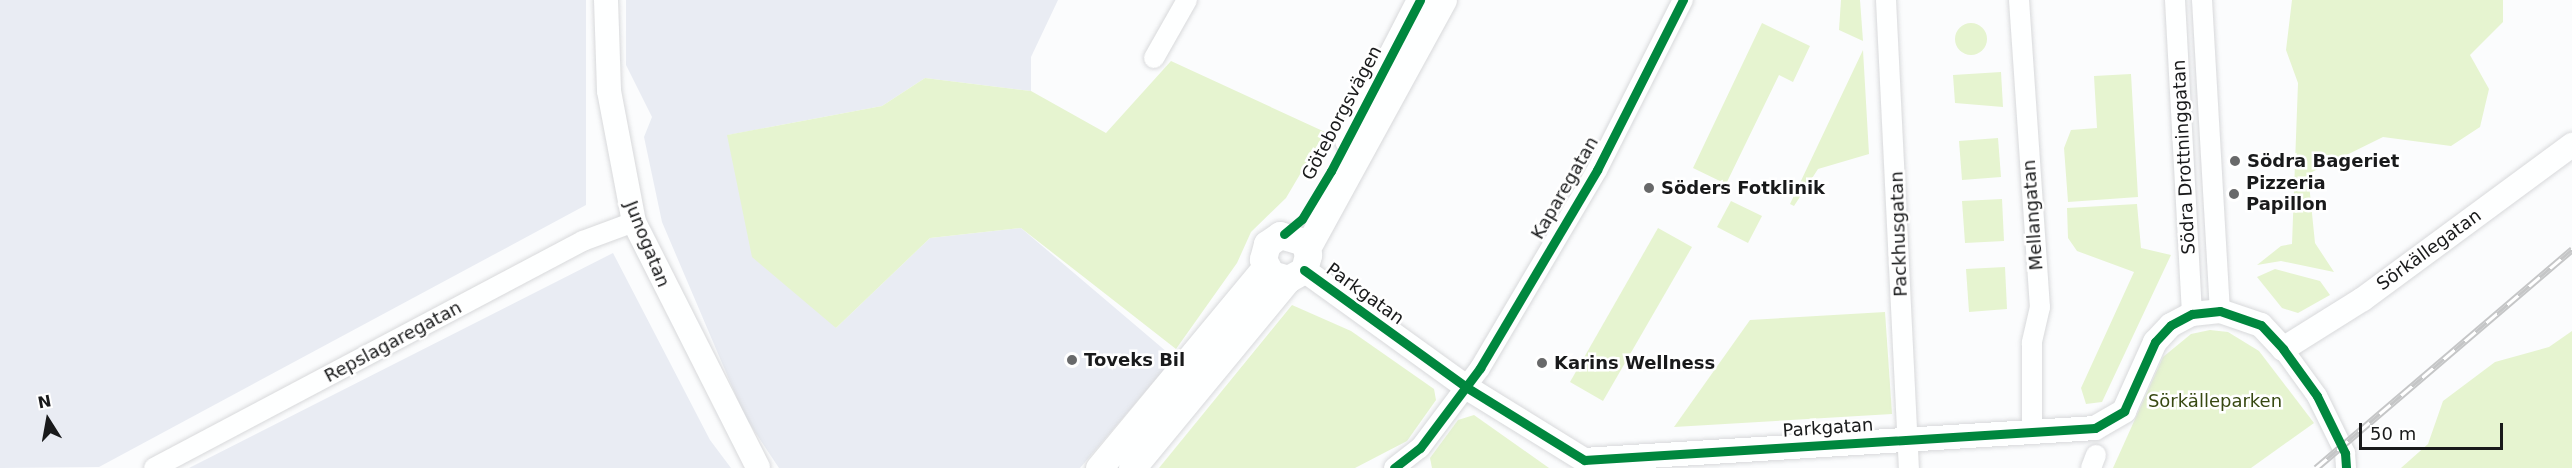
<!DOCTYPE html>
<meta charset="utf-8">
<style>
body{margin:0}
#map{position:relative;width:2572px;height:468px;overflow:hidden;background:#fbfcfd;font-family:"DejaVu Sans",sans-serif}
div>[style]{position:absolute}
.built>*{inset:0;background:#e9ecf3}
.green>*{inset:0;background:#e6f4d0}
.round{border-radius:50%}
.roads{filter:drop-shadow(0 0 2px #d8d9db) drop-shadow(0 0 2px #d8d9db)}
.minor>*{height:20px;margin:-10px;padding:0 10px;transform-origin:10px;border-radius:10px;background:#feffff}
.tertiary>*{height:24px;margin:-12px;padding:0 12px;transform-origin:12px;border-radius:12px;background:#feffff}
.secondary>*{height:27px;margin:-13.5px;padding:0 13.5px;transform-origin:13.5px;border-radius:13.5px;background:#feffff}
.rail>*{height:7px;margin-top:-3.5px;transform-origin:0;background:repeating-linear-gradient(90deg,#fff 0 14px,#c5c6c7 0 28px);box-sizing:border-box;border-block:2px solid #c5c6c7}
.cycleway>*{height:9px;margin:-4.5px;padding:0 4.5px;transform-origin:4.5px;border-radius:4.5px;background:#00873e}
.dots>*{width:16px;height:16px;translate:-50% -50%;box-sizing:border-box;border:3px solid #fff;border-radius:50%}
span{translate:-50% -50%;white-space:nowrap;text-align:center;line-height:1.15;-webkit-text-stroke:5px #fff;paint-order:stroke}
.street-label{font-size:18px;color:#191a1b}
.poi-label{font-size:18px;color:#191a1b;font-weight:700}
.left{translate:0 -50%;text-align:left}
.park-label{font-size:18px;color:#374812}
.north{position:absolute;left:18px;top:390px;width:60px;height:60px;-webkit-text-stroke:4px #fff;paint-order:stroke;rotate:349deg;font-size:16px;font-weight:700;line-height:24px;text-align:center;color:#191a1b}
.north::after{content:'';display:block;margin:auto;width:21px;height:27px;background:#191a1b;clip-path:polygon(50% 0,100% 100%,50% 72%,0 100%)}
.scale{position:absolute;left:2359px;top:423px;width:144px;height:27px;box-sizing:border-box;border:3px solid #191a1b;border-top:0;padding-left:8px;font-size:18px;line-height:21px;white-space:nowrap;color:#191a1b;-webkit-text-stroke:4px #fff;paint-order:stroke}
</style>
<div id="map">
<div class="built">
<div style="clip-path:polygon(0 0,586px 0,586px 205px,99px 467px,0 468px)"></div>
<div style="clip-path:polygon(626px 0,1058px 0,1031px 57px,1031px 91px,925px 78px,882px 106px,728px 135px,836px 328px,930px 238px,1021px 228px,1174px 358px,1080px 468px,779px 468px,745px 417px,662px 222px,644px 137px,652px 117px,626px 65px)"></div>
<div style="clip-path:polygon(613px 253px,710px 440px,731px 468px,189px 468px)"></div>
</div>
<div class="green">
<div style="clip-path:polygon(1841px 0,1860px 0,1863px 41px,1839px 30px)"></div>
<div style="clip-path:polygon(2292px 0,2503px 0,2503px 22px,2470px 55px,2489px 89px,2480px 127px,2451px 146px,2383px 137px,2308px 174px,2315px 243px,2334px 272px,2281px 261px,2257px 265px,2281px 246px,2292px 244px,2298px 83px,2286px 50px)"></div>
<div style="clip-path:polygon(1762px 23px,1810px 46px,1793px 82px,1779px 75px,1726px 184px,1693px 168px)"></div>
<div class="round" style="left:1955px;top:23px;width:32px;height:32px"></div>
<div style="clip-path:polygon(1863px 50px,1869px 154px,1818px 169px,1794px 206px,1790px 204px)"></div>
<div style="clip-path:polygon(1171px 61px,1325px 132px,1286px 198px,1251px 232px,1237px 263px,1176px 349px,1021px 228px,930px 238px,836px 328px,752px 257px,727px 135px,882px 106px,925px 78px,1031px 91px,1106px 133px)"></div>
<div style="clip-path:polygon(2001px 72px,2003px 107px,1955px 103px,1953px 75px)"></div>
<div style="clip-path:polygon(2131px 74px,2138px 197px,2068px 202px,2064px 148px,2071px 130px,2097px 128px,2094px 76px)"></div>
<div style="clip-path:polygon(1998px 138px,2001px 177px,1962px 180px,1959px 141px)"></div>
<div style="clip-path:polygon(2002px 199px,2004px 241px,1965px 243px,1962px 201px)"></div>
<div style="clip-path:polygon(1731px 201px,1762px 216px,1748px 243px,1717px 227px)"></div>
<div style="clip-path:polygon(2137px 204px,2141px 248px,2171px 255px,2102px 402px,2086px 404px,2081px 388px,2134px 272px,2077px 251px,2068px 238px,2067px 208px)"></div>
<div style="clip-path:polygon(1658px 228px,1692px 247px,1603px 401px,1570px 382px)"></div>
<div style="clip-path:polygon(2005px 267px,2007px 309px,1969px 312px,1966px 269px)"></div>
<div style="clip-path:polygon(2275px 269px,2320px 281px,2330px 295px,2298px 313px,2282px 308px,2257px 277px)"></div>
<div style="clip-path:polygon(1292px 305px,1351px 331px,1434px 389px,1436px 400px,1407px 441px,1355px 468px,1159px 468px)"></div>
<div style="clip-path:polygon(1885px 312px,1892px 414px,1674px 427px,1750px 320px)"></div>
<div style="clip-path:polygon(2210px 330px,2228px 332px,2259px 351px,2314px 423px,2251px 468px,2113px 468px,2163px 357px,2191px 334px)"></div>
<div style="clip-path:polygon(2572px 331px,2572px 468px,2401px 468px,2428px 444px,2443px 401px,2495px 362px,2549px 347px)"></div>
<div style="clip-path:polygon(1474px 415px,1549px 468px,1432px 468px,1430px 458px,1458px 420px)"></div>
</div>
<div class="roads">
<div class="minor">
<div style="left:1886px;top:0;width:469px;rotate:87.2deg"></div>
<div style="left:2019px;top:0;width:308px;rotate:86.1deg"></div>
<div style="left:2040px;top:307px;width:37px;rotate:103deg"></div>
<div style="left:2032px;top:343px;width:87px;rotate:90deg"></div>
<div style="left:2175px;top:0;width:314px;rotate:86.9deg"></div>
<div style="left:2202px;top:0;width:312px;rotate:86.7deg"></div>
<div style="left:1154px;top:58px;width:67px;rotate:-60.4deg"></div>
<div style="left:2283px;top:349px;width:58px;rotate:54.1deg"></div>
<div style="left:2317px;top:396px;width:64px;rotate:63.8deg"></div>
<div style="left:2345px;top:453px;width:15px;rotate:86deg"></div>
<div style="left:154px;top:468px;width:485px;rotate:-27.9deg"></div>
<div style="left:583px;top:241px;width:54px;rotate:-20.4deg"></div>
<div style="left:1394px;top:468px;width:33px;rotate:-38deg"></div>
<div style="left:1420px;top:448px;width:100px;rotate:-53.1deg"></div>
<div style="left:1480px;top:368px;width:230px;rotate:-59.4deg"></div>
<div style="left:1597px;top:170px;width:191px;rotate:-63.2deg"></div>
<div style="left:2091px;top:468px;width:14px;rotate:-69deg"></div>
</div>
<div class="tertiary">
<div style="left:606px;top:0;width:91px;rotate:88.1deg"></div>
<div style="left:609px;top:91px;width:133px;rotate:79.2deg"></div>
<div style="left:634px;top:222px;width:275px;rotate:63.2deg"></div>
<div style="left:1304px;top:270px;width:200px;rotate:35.8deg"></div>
<div style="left:1466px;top:387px;width:139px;rotate:31.7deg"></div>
<div style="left:1584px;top:460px;width:512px;rotate:-3.58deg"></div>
<div style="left:2095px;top:428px;width:34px;rotate:-30deg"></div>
<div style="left:2124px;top:411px;width:76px;rotate:-65.8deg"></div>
<div style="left:2155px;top:342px;width:23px;rotate:-47deg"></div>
<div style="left:2171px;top:325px;width:24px;rotate:-28deg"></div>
<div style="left:2192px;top:314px;width:28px;rotate:-6deg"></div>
<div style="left:2220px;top:311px;width:43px;rotate:18.9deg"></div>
<div style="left:2261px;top:325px;width:33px;rotate:47deg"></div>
<div style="left:2283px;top:349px;width:94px;rotate:-32deg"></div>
<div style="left:2363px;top:299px;width:260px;rotate:-36.4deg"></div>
</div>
<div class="secondary">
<div style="left:1348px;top:140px;width:157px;rotate:-62.8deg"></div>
<div style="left:1307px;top:248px;width:283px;rotate:-61.3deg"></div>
<div style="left:1099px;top:468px;width:261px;rotate:-50.3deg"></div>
<div style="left:1132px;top:468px;width:245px;rotate:-50.5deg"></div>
<div style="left:1288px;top:279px;width:18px;rotate:-29deg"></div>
<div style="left:1304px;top:270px;width:16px;rotate:-75deg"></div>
<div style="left:1308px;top:255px;width:14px;rotate:-107deg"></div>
<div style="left:1304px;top:242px;width:25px;rotate:-164deg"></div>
<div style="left:1280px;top:235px;width:16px;rotate:145deg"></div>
<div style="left:1267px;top:244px;width:16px;rotate:105deg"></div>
<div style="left:1263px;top:259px;width:17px;rotate:62deg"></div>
<div style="left:1271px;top:274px;width:18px;rotate:16deg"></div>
</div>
</div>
<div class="rail">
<div style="left:2316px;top:468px;width:337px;rotate:-40.5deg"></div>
</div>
<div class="cycleway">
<div style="left:1284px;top:234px;width:23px;rotate:-40deg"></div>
<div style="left:1302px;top:219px;width:56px;rotate:-58.9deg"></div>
<div style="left:1331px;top:171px;width:193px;rotate:-62.5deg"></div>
<div style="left:1304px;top:270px;width:200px;rotate:35.8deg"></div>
<div style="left:1466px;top:387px;width:139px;rotate:31.7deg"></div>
<div style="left:1584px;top:460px;width:512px;rotate:-3.58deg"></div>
<div style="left:2095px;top:428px;width:34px;rotate:-30deg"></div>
<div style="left:2124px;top:411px;width:76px;rotate:-65.8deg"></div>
<div style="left:2155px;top:342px;width:23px;rotate:-47deg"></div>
<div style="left:2171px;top:325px;width:24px;rotate:-28deg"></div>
<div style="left:2192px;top:314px;width:28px;rotate:-6deg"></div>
<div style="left:2220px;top:311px;width:43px;rotate:18.9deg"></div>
<div style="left:2261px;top:325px;width:33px;rotate:47deg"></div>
<div style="left:2283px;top:349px;width:58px;rotate:54.1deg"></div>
<div style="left:2317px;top:396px;width:64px;rotate:63.8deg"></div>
<div style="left:2345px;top:453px;width:15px;rotate:86deg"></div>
<div style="left:1394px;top:468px;width:33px;rotate:-38deg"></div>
<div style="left:1420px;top:448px;width:100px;rotate:-53.1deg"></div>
<div style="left:1480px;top:368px;width:230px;rotate:-59.4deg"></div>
<div style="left:1597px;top:170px;width:191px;rotate:-63.2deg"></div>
</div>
<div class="dots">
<div style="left:2235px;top:161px;background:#68696a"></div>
<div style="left:1649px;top:188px;background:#68696a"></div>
<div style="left:2234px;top:194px;background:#68696a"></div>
<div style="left:1072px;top:360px;background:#68696a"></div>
<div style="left:1542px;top:363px;background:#68696a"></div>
</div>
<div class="street-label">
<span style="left:1342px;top:113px;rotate:-62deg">Göteborgsvägen</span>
<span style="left:2184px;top:157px;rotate:-93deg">Södra Drottninggatan</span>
<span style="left:1565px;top:188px;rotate:-60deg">Kaparegatan</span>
<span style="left:2033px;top:215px;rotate:-94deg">Mellangatan</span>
<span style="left:1899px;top:234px;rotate:-92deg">Packhusgatan</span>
<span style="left:647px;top:244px;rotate:68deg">Junogatan</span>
<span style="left:2429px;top:250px;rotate:-36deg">Sörkällegatan</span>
<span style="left:1365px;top:294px;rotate:36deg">Parkgatan</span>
<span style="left:393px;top:342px;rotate:-28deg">Repslagaregatan</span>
<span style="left:1828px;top:428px;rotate:-4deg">Parkgatan</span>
</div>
<div class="poi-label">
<span class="left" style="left:2247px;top:161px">Södra Bageriet</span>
<span class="left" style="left:2246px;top:194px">Pizzeria<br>Papillon</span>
<span class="left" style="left:1661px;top:188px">Söders Fotklinik</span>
<span class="left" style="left:1084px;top:360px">Toveks Bil</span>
<span class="left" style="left:1554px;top:363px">Karins Wellness</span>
</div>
<div class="park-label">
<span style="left:2215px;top:401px">Sörkälleparken</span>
</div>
<div class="north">N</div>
<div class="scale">50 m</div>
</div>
